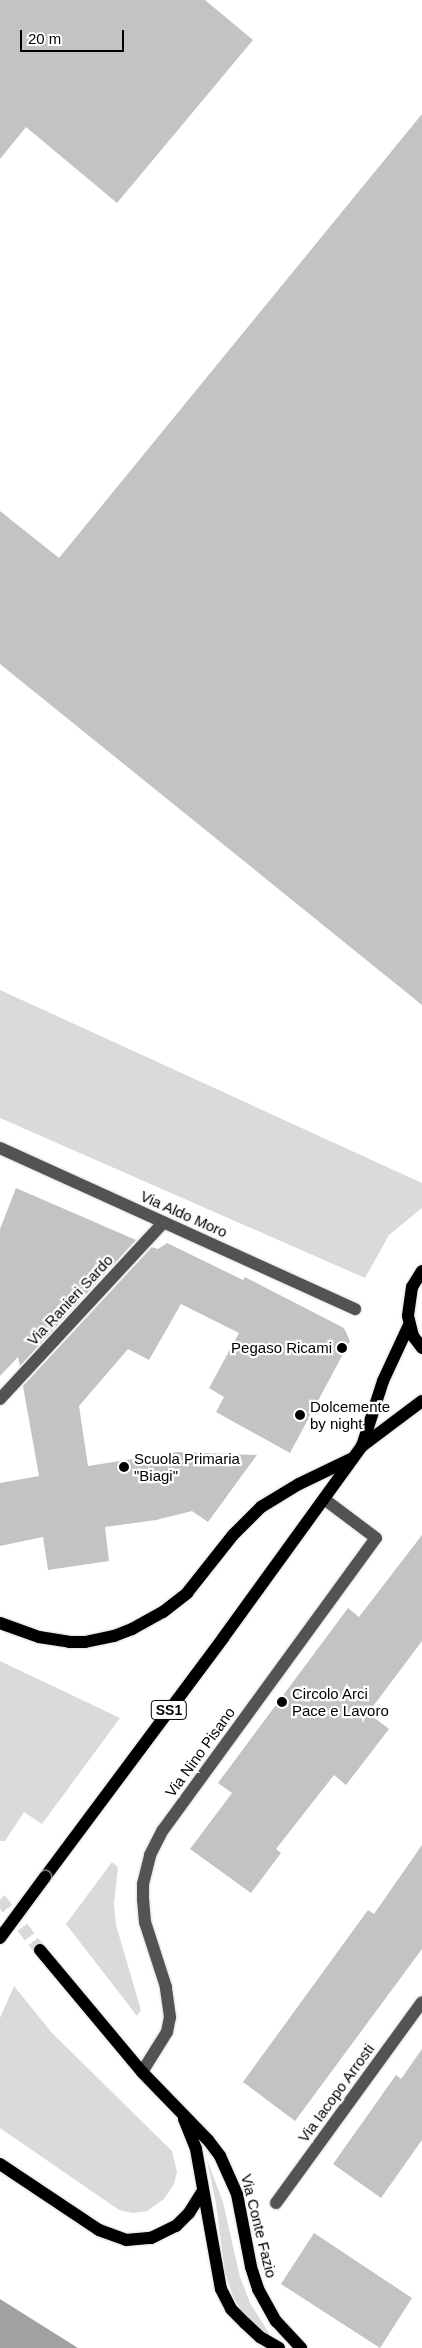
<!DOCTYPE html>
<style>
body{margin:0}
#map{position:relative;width:422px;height:2348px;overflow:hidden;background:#fff;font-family:Helvetica,sans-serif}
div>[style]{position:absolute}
.green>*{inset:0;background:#dadada}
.water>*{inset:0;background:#a1a1a1}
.building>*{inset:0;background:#c3c3c3}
.major-tunnel>*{height:12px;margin-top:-6px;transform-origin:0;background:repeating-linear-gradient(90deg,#d9d9d9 0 12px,transparent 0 18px)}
.roads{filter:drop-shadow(0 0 1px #dbdbdb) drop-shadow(0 0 1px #dbdbdb)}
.minor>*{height:12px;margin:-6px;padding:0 6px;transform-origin:6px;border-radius:6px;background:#535353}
.major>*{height:12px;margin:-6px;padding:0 6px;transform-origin:6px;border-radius:6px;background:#000}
.bridges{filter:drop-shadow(0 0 1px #dbdbdb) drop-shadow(0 0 1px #dbdbdb)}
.major-bridge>*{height:12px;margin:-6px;padding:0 6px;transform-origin:6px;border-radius:6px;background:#000}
.dots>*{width:14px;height:14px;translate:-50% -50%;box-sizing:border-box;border:2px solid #fff;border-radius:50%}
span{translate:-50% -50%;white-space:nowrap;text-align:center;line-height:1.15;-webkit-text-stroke:4.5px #fff;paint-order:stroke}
.shield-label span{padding:1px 4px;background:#fff;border:1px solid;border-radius:4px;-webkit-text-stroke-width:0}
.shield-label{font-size:14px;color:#000;font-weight:700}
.street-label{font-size:15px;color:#000}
.poi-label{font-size:15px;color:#000}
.right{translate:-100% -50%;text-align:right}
.left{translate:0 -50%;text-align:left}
.scale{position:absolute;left:20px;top:30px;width:104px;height:22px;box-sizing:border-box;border:2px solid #000;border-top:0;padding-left:6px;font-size:15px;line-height:18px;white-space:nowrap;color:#000;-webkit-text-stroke:4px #fff;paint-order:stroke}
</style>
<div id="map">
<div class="green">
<div style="clip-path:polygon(0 990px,422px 1183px,422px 1208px,389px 1235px,365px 1278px,0 1118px)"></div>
<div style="clip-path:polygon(0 1661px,120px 1718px,42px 1824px,24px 1812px,5px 1841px,0 1841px)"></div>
<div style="clip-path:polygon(112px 1862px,118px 1867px,114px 1904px,116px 1925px,141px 2010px,137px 2016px,66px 1924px)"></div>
<div style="clip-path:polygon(14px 1986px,52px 2033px,172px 2151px,177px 2172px,174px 2184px,164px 2199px,147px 2211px,133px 2213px,119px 2210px,0 2128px,0 2018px)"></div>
<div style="clip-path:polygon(207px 2160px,223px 2202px,240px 2277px,250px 2303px,272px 2338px,255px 2325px,241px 2311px,233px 2296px,225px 2273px,216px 2204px)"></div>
</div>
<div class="water">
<div style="clip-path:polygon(0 2299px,78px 2348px,0 2348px)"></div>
</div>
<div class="building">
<div style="clip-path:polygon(0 0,205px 0,253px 40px,117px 203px,26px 127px,0 159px)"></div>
<div style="clip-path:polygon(422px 114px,422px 1005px,0 664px,0 511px,59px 558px)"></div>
<div style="clip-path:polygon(16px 1188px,136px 1240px,20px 1366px,18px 1357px,0 1376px,0 1229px)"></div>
<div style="clip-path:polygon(167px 1243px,243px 1280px,245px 1277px,344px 1328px,350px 1341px,290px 1453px,216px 1412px,224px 1397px,209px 1388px,239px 1333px,181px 1304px,149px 1360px,128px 1349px,79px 1406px,88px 1466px,177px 1452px,257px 1455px,208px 1522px,192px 1511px,156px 1520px,105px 1527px,109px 1561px,48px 1570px,43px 1537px,0 1546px,0 1483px,39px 1476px,23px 1386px,152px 1247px,158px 1249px)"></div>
<div style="clip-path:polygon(422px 1535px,422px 1641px,368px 1713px,389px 1729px,346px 1785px,334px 1775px,276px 1849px,281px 1853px,251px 1893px,190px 1849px,232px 1793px,218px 1783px,348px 1608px,359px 1617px)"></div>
<div style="clip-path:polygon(422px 1845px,422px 1949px,295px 2121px,243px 2082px,368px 1910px,374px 1914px)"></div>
<div style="clip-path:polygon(422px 2049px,422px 2140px,381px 2198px,333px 2164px,396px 2075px,401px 2079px)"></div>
<div style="clip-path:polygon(314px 2233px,412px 2298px,380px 2348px,281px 2284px)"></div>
</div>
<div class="major-tunnel">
<div style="left:0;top:1899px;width:65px;rotate:51.9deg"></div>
</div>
<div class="roads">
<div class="minor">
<div style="left:0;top:1148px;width:390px;rotate:24.4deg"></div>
<div style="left:0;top:1399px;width:241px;rotate:-47.2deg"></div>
<div style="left:142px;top:2072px;width:47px;rotate:-58deg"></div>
<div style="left:167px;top:2032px;width:15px;rotate:-79deg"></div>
<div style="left:170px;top:2017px;width:30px;rotate:-98deg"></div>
<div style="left:166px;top:1987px;width:68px;rotate:-107.9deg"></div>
<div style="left:145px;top:1922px;width:22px;rotate:-95deg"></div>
<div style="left:143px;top:1900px;width:16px;rotate:-90deg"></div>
<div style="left:143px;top:1884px;width:30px;rotate:-76deg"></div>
<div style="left:150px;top:1855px;width:28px;rotate:-63deg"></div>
<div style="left:163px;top:1830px;width:361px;rotate:-53.9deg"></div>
<div style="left:376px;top:1538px;width:65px;rotate:-143.1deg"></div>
<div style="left:276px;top:2203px;width:248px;rotate:-54deg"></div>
</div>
<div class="major">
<div style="left:422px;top:1271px;width:19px;rotate:122deg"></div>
<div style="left:412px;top:1287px;width:29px;rotate:98deg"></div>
<div style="left:408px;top:1316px;width:21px;rotate:76deg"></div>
<div style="left:413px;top:1336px;width:15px;rotate:53deg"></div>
<div style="left:362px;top:1446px;width:68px;rotate:-72.1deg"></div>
<div style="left:383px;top:1381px;width:62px;rotate:-65.1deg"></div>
<div style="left:0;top:1623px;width:41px;rotate:19.7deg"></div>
<div style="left:39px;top:1637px;width:30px;rotate:9deg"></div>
<div style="left:69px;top:1642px;width:16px"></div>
<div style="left:85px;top:1642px;width:30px;rotate:-12deg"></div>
<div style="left:114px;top:1636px;width:19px;rotate:-21deg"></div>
<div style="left:132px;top:1629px;width:35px;rotate:-29deg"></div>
<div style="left:163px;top:1612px;width:31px;rotate:-38deg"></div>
<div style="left:187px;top:1593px;width:74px;rotate:-51.6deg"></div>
<div style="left:233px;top:1535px;width:40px;rotate:-45deg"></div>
<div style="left:261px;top:1507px;width:44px;rotate:-31.2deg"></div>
<div style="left:299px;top:1484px;width:60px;rotate:-25.7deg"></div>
<div style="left:45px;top:1877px;width:298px;rotate:-53.3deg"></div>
<div style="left:223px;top:1638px;width:237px;rotate:-54.1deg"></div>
<div style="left:362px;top:1446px;width:75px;rotate:-36.9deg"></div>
<div style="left:40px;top:1950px;width:159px;rotate:50.1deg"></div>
<div style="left:142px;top:2072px;width:95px;rotate:45.9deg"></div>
<div style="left:208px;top:2140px;width:20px;rotate:53deg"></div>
<div style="left:220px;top:2156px;width:42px;rotate:65.9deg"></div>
<div style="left:237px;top:2194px;width:74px;rotate:79.1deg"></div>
<div style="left:251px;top:2267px;width:23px;rotate:72deg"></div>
<div style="left:258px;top:2289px;width:37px;rotate:61deg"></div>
<div style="left:276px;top:2321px;width:37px;rotate:47deg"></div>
<div style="left:184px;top:2119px;width:32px;rotate:68deg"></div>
<div style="left:196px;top:2149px;width:142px;rotate:79.9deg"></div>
<div style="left:221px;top:2289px;width:22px;rotate:63deg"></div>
<div style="left:231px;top:2309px;width:20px;rotate:45deg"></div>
<div style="left:245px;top:2323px;width:21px;rotate:43deg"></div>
<div style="left:260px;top:2337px;width:22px;rotate:30deg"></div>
<div style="left:0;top:2164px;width:119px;rotate:33.7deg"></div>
<div style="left:99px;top:2230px;width:29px;rotate:20deg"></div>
<div style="left:126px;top:2240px;width:25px;rotate:-5deg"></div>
<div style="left:151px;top:2238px;width:28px;rotate:-26deg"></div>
<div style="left:176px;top:2226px;width:18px;rotate:-45deg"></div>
<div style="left:189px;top:2213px;width:26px;rotate:-58deg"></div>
</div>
</div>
<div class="bridges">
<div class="major-bridge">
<div style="left:0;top:1938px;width:76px;rotate:-53.6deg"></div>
</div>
</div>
<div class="dots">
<div style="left:342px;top:1348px;background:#000"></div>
<div style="left:300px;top:1415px;background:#000"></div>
<div style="left:124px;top:1467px;background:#000"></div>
<div style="left:282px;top:1702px;background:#000"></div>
</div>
<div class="shield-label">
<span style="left:169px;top:1710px">SS1</span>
</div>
<div class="street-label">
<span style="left:184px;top:1214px;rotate:24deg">Via Aldo Moro</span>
<span style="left:70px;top:1300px;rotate:-47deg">Via Ranieri Sardo</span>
<span style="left:200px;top:1752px;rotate:-54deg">Via Nino Pisano</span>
<span style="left:336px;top:2093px;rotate:-54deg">Via Iacopo Arrosti</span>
<span style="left:259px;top:2226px;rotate:76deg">Via Conte Fazio</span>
</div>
<div class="poi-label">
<span class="right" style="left:332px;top:1348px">Pegaso Ricami</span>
<span class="left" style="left:310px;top:1415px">Dolcemente<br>by night</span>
<span class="left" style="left:134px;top:1467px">Scuola Primaria<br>"Biagi"</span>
<span class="left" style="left:292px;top:1702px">Circolo Arci<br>Pace e Lavoro</span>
</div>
<div class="scale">20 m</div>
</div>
